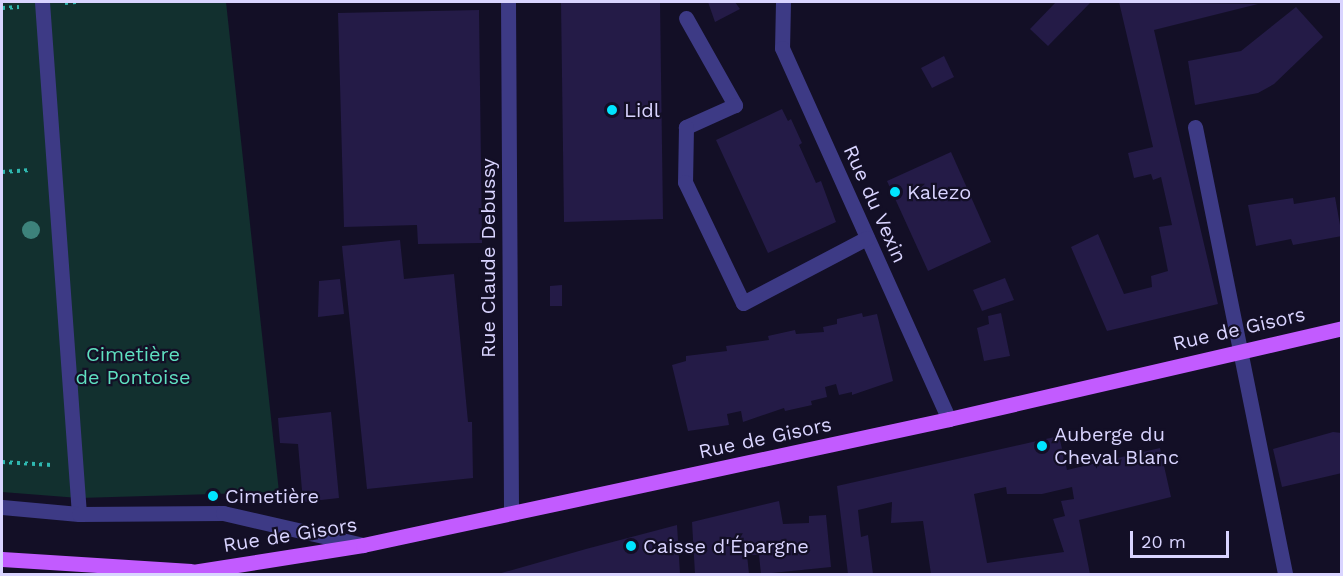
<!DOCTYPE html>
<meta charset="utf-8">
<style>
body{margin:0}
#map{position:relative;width:1343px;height:576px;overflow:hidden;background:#130f26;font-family:"Work Sans",sans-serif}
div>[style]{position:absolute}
.green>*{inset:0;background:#12302f}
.building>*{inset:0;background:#241b47}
.path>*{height:4px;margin-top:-2px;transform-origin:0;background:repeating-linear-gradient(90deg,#2fb8b0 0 3px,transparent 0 7.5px)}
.minor>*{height:15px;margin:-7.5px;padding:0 7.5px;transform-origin:7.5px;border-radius:7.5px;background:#3d3a85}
.major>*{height:15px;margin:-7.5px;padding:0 7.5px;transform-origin:7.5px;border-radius:7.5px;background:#c25bff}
.trees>*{width:18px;height:18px;margin:-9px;border-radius:50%;background:#3d827b}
.dots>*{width:16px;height:16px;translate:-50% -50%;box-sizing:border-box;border:3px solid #130f26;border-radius:50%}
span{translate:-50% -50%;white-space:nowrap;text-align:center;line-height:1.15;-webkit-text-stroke:4.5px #130f26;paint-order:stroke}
.poi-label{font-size:20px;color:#d9d4ff}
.left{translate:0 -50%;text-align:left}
.street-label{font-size:20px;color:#d9d4ff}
.park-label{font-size:20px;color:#5fe0c0}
.frame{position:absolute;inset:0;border:3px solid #d9d4ff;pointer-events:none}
.scale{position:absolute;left:1130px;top:531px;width:99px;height:27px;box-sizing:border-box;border:3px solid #d9d4ff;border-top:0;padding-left:8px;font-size:18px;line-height:21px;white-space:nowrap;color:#d9d4ff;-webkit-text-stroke:4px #130f26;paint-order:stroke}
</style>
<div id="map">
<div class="green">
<div style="clip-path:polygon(2px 2px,226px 2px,279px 492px,79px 498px,2px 492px)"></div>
</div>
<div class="building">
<div style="clip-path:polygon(561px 2px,660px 2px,663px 219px,564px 222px)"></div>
<div style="clip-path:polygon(708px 2px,735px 2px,740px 9px,715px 22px)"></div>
<div style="clip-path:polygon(1056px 2px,1091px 2px,1048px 46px,1030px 29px)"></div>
<div style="clip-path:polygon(1119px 2px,1258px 4px,1154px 30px,1218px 304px,1107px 331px,1071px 247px,1098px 234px,1124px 294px,1152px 287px,1151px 276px,1168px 271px,1159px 227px,1172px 225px,1161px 177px,1153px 180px,1151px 174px,1134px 178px,1128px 153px,1153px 147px)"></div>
<div style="clip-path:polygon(1296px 7px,1323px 37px,1274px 84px,1258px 93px,1195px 105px,1188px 61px,1241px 51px)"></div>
<div style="clip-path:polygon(479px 10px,482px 243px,418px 244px,417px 225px,344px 227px,338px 13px)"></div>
<div style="clip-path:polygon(944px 56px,954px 77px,932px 88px,921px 68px)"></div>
<div style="clip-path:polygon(782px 109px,788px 121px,791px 119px,802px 143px,799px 145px,816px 183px,821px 181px,836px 222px,768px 253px,716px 140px)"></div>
<div style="clip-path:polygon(951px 152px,991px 242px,928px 271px,887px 181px)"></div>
<div style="clip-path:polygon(1335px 197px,1342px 236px,1293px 245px,1291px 239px,1256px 246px,1248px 205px,1293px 198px,1294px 204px)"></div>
<div style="clip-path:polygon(400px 240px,404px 279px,454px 274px,468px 422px,472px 422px,473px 478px,367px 489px,342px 246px)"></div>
<div style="clip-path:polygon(1005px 278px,1014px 300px,982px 311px,973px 290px)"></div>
<div style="clip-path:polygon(340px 279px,344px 314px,318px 317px,319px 281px)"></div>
<div style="clip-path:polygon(562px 285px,562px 306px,550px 306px,550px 286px)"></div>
<div style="clip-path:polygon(862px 313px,863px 317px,877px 314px,893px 381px,852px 395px,852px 392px,839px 395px,836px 384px,825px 387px,827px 397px,811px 401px,812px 405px,785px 411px,784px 408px,743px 422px,741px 411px,727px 414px,729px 425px,688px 431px,672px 365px,686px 361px,686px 356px,727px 351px,726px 346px,769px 340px,768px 336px,795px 330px,796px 334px,824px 332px,823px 327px,837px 324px,837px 319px)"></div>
<div style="clip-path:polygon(1001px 313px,1010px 356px,984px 361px,977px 328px,989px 324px,988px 316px)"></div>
<div style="clip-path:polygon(331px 412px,339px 498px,303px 502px,298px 444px,280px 443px,278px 418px)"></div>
<div style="clip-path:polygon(1333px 432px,1342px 433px,1342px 473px,1282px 487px,1273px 449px)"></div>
<div style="clip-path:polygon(evenodd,1059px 436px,1067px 470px,1160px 448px,1171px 497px,1079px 520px,1090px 574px,931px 574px,923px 521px,891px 523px,892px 502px,858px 510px,861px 537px,868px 535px,873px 574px,848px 574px,837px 486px,1059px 436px,1006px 487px,1007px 494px,1042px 494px,1072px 487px,1074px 499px,1061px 501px,1065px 516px,1053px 519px,1064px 552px,987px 563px,974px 494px,1006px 487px)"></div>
<div style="clip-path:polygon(779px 501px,783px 524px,809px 523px,809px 516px,826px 515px,831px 567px,761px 574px,759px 555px,747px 555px,749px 574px,695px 574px,692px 522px)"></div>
<div style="clip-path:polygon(677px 525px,680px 574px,498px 574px,586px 549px)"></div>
</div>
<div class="path">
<div style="left:65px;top:3px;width:11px;rotate:-5deg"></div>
<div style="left:2px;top:8px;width:17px;rotate:-3deg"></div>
<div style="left:2px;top:172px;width:29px;rotate:-4deg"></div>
<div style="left:2px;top:462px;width:50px;rotate:3.4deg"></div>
</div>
<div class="minor">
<div style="left:42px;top:2px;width:513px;rotate:85.87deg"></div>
<div style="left:508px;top:2px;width:511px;rotate:89.66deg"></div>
<div style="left:783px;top:2px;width:46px;rotate:91.2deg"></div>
<div style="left:782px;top:48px;width:407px;rotate:65.8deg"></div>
<div style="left:686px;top:18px;width:100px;rotate:60.6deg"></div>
<div style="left:735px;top:105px;width:54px;rotate:155.8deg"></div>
<div style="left:686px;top:127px;width:55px;rotate:91deg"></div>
<div style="left:685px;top:182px;width:134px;rotate:64.4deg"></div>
<div style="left:743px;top:303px;width:140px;rotate:-27.7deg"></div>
<div style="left:1195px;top:127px;width:456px;rotate:78.6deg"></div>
<div style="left:2px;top:507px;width:77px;rotate:5.2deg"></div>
<div style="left:79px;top:514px;width:144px;rotate:-0.4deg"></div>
<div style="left:223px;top:513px;width:144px;rotate:12.9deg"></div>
</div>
<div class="major">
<div style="left:2px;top:559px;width:189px;rotate:3.6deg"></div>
<div style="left:180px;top:574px;width:185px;rotate:-9deg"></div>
<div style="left:363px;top:545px;width:599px;rotate:-12.13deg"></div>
<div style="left:949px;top:419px;width:403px;rotate:-13deg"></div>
</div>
<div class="trees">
<div style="left:31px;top:230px"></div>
</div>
<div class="dots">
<div style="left:612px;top:110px;background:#00e5ff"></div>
<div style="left:895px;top:192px;background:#00e5ff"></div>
<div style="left:1042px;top:446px;background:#00e5ff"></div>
<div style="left:213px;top:496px;background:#00e5ff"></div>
<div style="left:631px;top:546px;background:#00e5ff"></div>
</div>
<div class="poi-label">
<span class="left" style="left:624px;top:110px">Lidl</span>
<span class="left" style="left:907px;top:192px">Kalezo</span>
<span class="left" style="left:1054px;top:446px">Auberge du<br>Cheval Blanc</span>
<span class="left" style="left:225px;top:496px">Cimetière</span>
<span class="left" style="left:643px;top:546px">Caisse d'Épargne</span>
</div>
<div class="street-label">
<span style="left:875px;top:204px;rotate:66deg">Rue du Vexin</span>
<span style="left:488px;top:258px;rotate:-90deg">Rue Claude Debussy</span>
<span style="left:1239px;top:329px;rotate:-13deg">Rue de Gisors</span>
<span style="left:765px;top:438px;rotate:-12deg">Rue de Gisors</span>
<span style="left:290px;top:535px;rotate:-9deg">Rue de Gisors</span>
</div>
<div class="park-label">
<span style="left:133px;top:366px">Cimetière<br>de Pontoise</span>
</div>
<div class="frame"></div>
<div class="scale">20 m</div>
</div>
